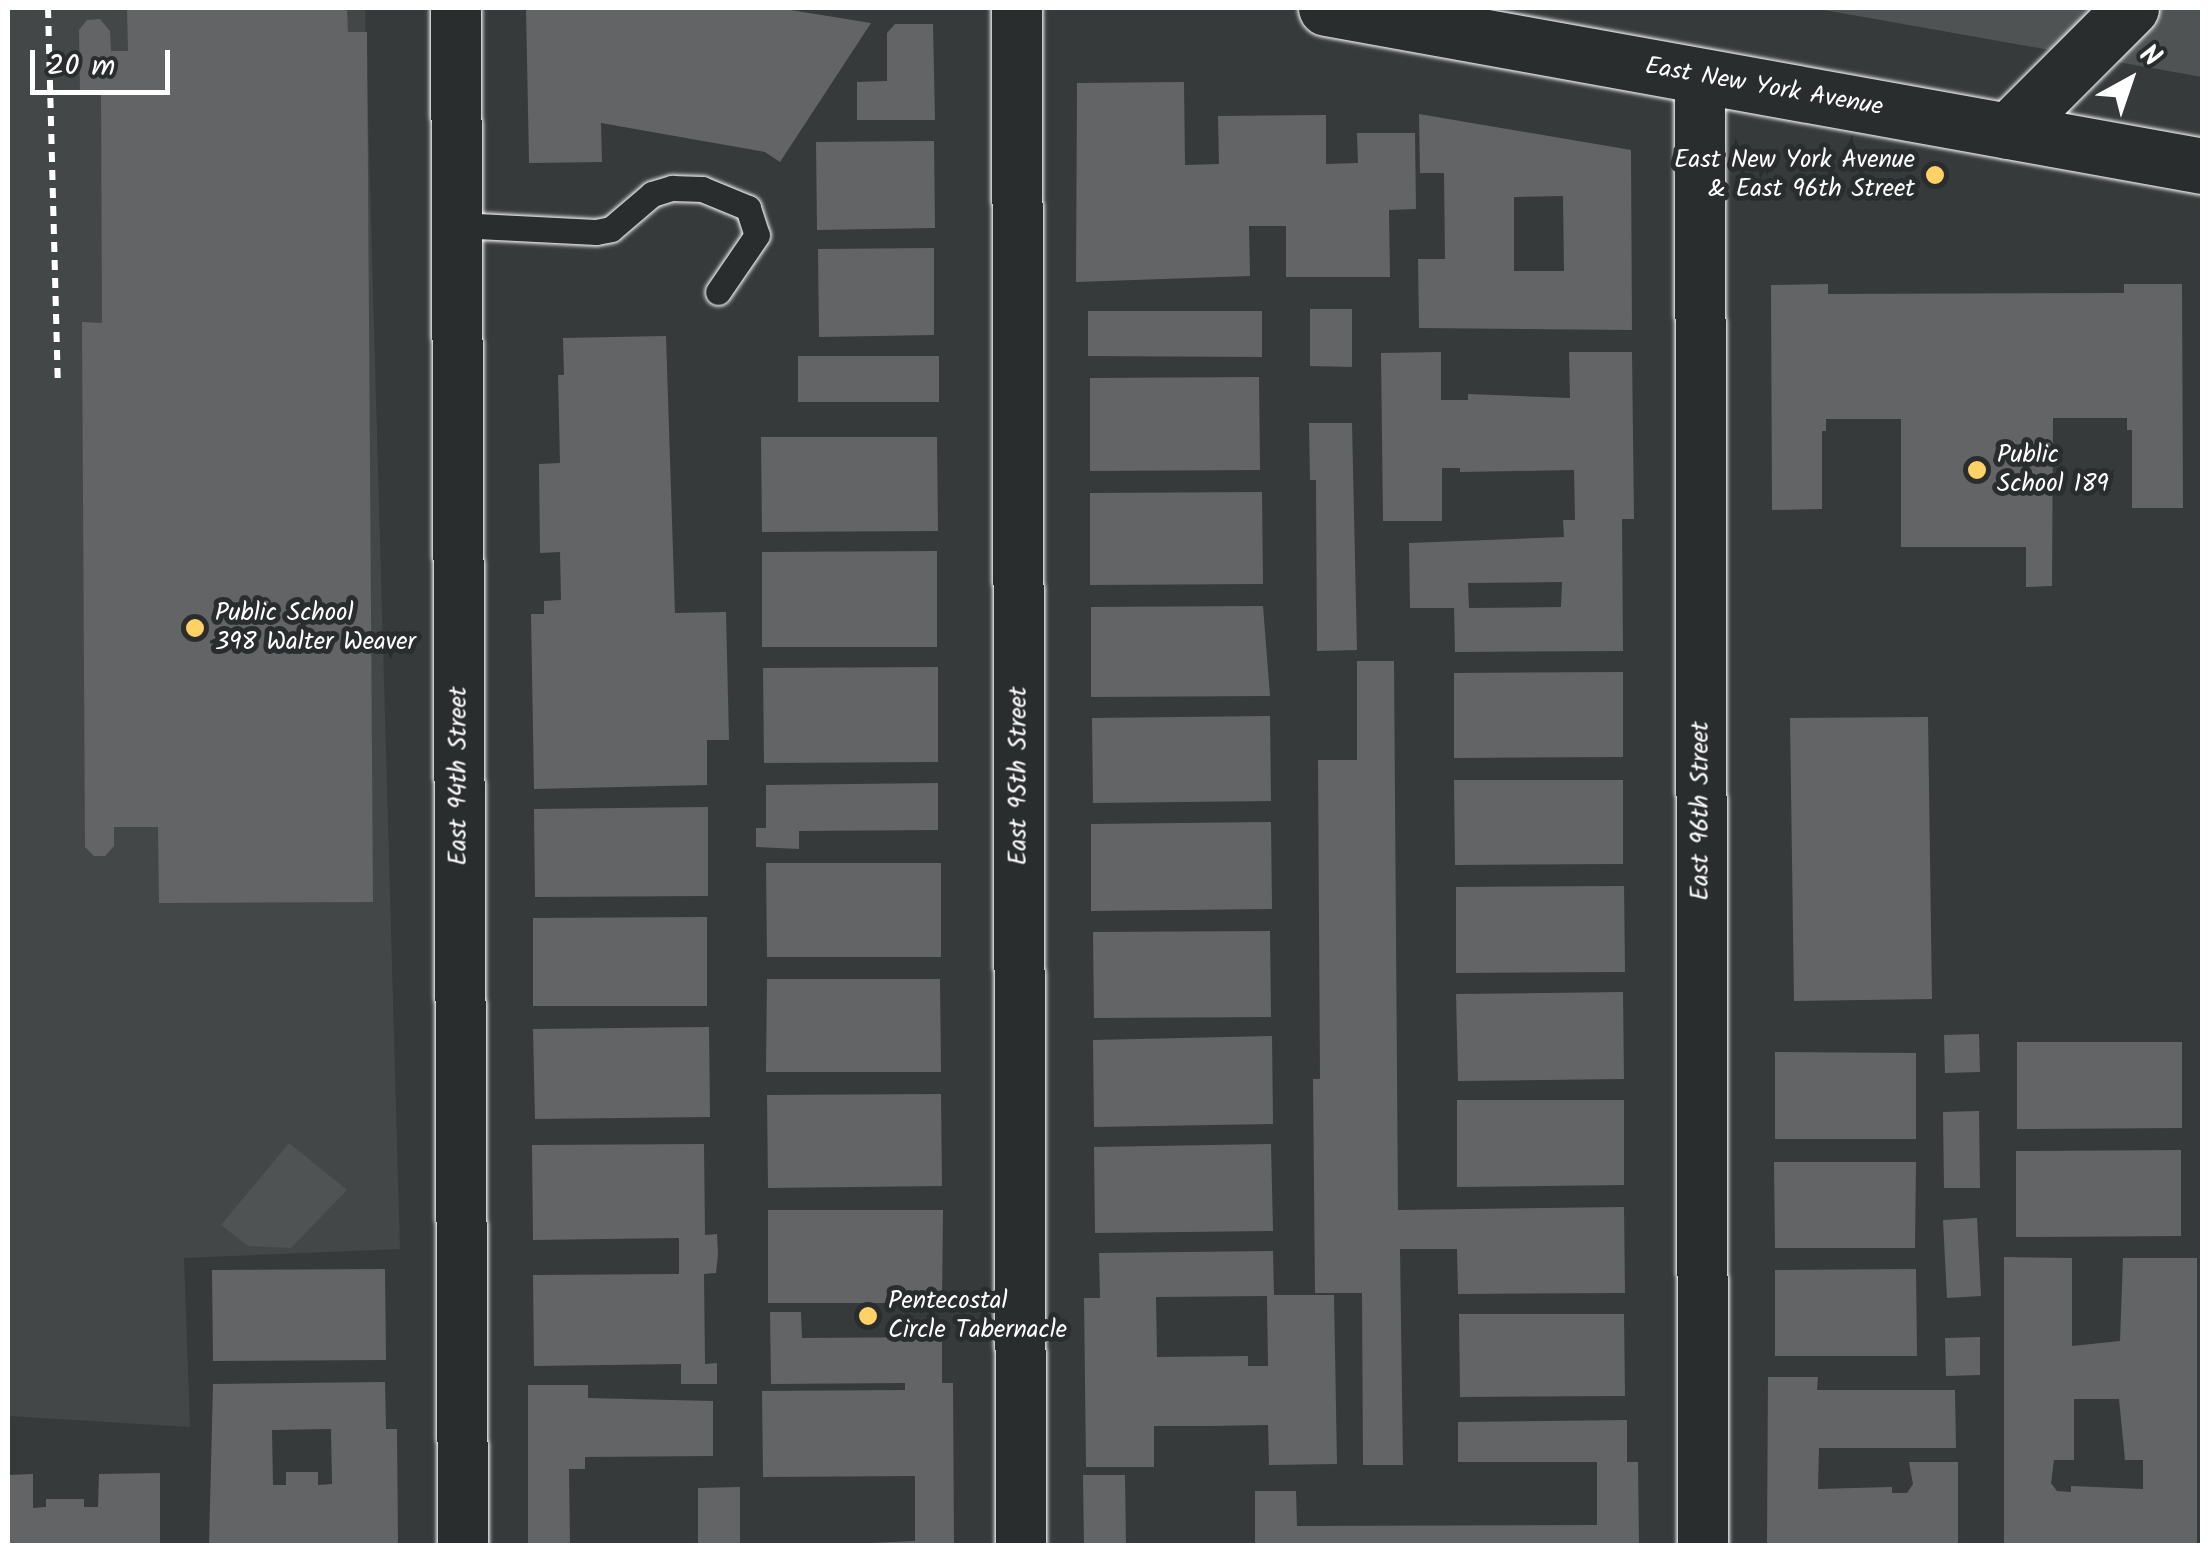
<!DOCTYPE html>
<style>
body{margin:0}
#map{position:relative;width:2210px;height:1553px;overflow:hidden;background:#373a3b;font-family:Kalam,sans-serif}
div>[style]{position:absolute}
.built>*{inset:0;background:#444748}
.green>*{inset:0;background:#505354}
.building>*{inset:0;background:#636465}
.path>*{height:6px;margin-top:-3px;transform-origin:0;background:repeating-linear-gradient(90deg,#fff 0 10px,transparent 0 18px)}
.roads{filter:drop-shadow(0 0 2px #fff) drop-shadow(0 0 2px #fff)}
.lane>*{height:25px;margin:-12.5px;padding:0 12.5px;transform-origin:12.5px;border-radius:12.5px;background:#2a2d2e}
.street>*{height:50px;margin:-25px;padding:0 25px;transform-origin:25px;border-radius:25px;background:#2a2d2e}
.secondary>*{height:55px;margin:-27.5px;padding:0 27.5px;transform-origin:27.5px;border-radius:27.5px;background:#2a2d2e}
.dots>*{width:28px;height:28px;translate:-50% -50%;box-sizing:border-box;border:5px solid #2a2d2e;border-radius:50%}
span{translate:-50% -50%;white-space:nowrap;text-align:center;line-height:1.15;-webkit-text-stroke:10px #2a2d2e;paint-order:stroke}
.street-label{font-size:25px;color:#fff}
.poi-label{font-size:25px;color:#fff}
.right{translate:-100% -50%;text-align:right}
.left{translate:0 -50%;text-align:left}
.frame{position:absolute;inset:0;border:10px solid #fff;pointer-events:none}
.north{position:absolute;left:2080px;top:30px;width:100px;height:100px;-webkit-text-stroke:8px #2a2d2e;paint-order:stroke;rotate:40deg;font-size:28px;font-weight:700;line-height:40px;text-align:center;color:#fff}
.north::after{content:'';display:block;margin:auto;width:35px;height:45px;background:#fff;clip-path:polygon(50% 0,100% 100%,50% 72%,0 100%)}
.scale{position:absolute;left:30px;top:50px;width:140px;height:45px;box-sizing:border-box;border:5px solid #fff;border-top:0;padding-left:12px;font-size:30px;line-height:35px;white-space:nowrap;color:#fff;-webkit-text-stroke:8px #2a2d2e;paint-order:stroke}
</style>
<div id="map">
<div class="built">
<div style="clip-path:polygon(8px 8px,365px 8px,400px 1249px,184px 1258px,190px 1427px,8px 1416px)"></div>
</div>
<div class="green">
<div style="clip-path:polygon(1813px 8px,2202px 8px,2202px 77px)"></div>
<div style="clip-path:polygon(289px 1143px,347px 1190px,291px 1248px,248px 1246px,221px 1225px)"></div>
</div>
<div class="building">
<div style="clip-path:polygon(127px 8px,347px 8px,348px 32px,367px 32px,373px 902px,159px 903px,158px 827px,114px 827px,114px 846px,105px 856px,94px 856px,85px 847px,82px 322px,102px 323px,101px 91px,80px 92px,79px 30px,87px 20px,100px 19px,110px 31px,111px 51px,128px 51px)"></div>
<div style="clip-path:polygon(526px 8px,778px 8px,871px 23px,780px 162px,765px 152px,601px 123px,602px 162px,529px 163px)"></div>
<div style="clip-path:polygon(895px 24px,933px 24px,935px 120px,857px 120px,857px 82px,887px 81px,887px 33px)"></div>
<div style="clip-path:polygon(1184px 82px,1185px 165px,1219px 164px,1218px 116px,1326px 115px,1326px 164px,1358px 163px,1357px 133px,1415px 133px,1416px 209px,1389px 210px,1390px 277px,1286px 277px,1286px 226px,1249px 226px,1250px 276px,1076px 282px,1077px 83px)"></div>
<div style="clip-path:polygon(evenodd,1419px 114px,1631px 150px,1632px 330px,1419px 328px,1418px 259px,1445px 259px,1444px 173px,1420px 173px,1419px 114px,1563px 196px,1564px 271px,1514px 271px,1514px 197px,1563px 196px)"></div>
<div style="clip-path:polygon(934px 141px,935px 228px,817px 230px,816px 142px)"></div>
<div style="clip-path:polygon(934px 248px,934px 335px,819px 337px,818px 249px)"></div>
<div style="clip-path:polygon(1828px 284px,1828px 294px,2124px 293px,2124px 284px,2182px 284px,2183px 508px,2132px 508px,2132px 430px,2127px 430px,2127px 418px,2053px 418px,2052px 586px,2026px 587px,2026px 547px,1901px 547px,1901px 419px,1826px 419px,1826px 431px,1822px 431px,1822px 509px,1772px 510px,1771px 285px)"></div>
<div style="clip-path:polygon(1310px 309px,1352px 309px,1352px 367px,1310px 366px)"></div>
<div style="clip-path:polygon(1088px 311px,1262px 311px,1262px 357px,1088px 356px)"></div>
<div style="clip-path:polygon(666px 336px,675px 613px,726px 612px,729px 740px,707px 740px,707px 785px,534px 789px,531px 614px,544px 614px,544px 601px,561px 600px,560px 552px,540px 553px,539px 464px,560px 463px,558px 375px,564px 375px,563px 338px)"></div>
<div style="clip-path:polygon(evenodd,1441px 352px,1441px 400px,1468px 400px,1468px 394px,1570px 398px,1569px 352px,1632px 352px,1634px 519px,1622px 519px,1623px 651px,1455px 652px,1454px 608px,1410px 608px,1409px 543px,1564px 537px,1563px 520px,1575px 520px,1574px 470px,1460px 472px,1460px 468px,1442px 468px,1442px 521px,1383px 521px,1381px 353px,1441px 352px,1562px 582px,1561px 607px,1469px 608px,1468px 583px,1562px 582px)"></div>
<div style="clip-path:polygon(798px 356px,939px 356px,939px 402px,798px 402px)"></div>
<div style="clip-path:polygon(1259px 377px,1260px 470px,1090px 471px,1090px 378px)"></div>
<div style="clip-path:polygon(1309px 423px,1352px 423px,1357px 650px,1317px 651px,1316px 480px,1310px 480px)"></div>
<div style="clip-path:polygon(761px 437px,937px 437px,938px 531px,762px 532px)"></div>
<div style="clip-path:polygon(1262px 492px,1263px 584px,1090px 585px,1090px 493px)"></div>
<div style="clip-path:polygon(937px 551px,937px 647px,762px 647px,762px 552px)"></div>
<div style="clip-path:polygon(1263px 606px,1270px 696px,1091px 697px,1091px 607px)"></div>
<div style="clip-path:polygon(1357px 661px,1394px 661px,1398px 1210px,1624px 1207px,1625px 1293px,1458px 1294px,1457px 1249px,1400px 1249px,1403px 1465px,1363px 1465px,1362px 1293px,1315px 1293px,1313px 1079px,1320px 1079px,1318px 760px,1357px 760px)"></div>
<div style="clip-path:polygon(938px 667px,938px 762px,764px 763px,763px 668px)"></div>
<div style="clip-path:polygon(1623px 672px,1623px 757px,1454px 758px,1454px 673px)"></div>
<div style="clip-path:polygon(1270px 716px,1271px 801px,1093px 803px,1092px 718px)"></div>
<div style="clip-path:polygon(1928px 717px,1932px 999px,1794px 1001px,1790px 718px)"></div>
<div style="clip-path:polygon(1454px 780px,1623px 780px,1623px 864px,1455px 865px)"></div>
<div style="clip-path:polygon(938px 783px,938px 830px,799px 831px,799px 849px,756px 847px,756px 828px,766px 828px,766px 785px)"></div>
<div style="clip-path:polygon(708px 807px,708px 896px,535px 897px,534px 809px)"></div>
<div style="clip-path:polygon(1271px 822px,1272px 909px,1091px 911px,1091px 824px)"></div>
<div style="clip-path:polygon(766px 863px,941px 863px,941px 957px,767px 957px)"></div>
<div style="clip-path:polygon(1624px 886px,1625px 972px,1456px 973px,1456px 887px)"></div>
<div style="clip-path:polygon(707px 917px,707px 1006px,533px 1006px,533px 918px)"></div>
<div style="clip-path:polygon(1270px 931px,1271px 1017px,1094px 1018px,1093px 932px)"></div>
<div style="clip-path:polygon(767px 979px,940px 979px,941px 1072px,766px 1072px)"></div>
<div style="clip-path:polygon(1623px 992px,1624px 1079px,1458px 1081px,1456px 994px)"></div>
<div style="clip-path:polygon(709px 1027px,710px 1117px,535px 1119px,533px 1029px)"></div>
<div style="clip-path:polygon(1979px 1034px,1980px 1072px,1945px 1073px,1944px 1035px)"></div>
<div style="clip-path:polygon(1272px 1036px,1273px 1124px,1094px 1127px,1093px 1040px)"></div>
<div style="clip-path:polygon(2017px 1042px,2182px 1042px,2182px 1128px,2017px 1129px)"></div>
<div style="clip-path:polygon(1775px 1052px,1916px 1053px,1916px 1139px,1775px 1139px)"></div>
<div style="clip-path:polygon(941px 1094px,942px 1186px,768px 1188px,767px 1095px)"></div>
<div style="clip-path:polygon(1457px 1100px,1624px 1100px,1624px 1185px,1457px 1187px)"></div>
<div style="clip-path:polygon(1979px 1111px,1980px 1188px,1944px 1188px,1943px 1112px)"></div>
<div style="clip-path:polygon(704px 1144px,705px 1235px,717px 1234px,718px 1254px,716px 1273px,704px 1274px,705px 1364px,717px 1363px,717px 1384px,681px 1384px,681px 1364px,534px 1366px,533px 1275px,679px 1274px,679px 1238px,533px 1240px,532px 1145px)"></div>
<div style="clip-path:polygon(1271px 1144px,1273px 1231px,1095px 1233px,1094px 1147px)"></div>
<div style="clip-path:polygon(2181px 1150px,2181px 1236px,2016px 1237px,2016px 1151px)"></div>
<div style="clip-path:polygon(1774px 1162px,1916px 1162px,1915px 1248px,1775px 1248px)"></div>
<div style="clip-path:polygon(768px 1210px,943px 1210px,942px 1303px,768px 1303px)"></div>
<div style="clip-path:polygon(1977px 1218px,1981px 1296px,1947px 1298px,1943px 1220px)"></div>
<div style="clip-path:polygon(evenodd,1273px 1251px,1274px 1295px,1334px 1295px,1337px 1464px,1269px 1465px,1268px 1425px,1209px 1426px,1154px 1426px,1154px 1467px,1086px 1467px,1084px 1298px,1100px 1298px,1099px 1253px,1273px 1251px,1267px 1296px,1268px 1366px,1248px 1366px,1248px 1356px,1157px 1357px,1156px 1297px,1267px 1296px)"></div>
<div style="clip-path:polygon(evenodd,2004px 1257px,2072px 1258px,2072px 1346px,2120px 1341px,2123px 1258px,2197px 1258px,2197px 1546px,2004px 1546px,2004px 1257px,2074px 1399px,2119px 1399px,2125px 1460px,2143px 1460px,2143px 1489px,2071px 1486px,2071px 1492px,2057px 1491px,2051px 1483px,2054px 1460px,2074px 1460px,2074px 1399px)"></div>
<div style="clip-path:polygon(385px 1269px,386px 1360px,213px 1361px,212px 1270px)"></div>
<div style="clip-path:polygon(1916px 1269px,1917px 1356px,1775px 1356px,1775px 1270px)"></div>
<div style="clip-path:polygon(770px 1312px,801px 1312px,802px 1338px,942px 1337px,942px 1383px,953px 1383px,954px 1546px,805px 1546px,915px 1541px,915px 1476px,763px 1477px,762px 1391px,905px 1390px,905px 1383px,771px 1384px)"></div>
<div style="clip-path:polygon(1459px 1314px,1624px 1314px,1625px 1396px,1460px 1397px)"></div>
<div style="clip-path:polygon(1980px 1337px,1980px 1375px,1946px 1376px,1945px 1338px)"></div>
<div style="clip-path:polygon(1768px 1377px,1818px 1377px,1817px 1390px,1955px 1390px,1956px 1448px,1819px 1448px,1818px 1489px,1892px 1487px,1892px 1493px,1907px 1493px,1913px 1484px,1909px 1462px,1958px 1462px,1958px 1546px,1767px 1546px)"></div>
<div style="clip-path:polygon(evenodd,385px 1382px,386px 1429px,397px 1429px,398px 1546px,209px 1546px,213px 1384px,385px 1382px,331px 1429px,332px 1484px,318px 1485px,318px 1472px,286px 1472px,286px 1485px,273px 1485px,272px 1430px,331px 1429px)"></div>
<div style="clip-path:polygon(528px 1385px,588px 1385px,588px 1398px,713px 1401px,713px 1456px,585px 1457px,585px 1469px,569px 1469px,570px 1546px,528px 1546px)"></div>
<div style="clip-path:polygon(1627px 1420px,1627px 1462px,1638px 1462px,1639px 1546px,1255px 1546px,1255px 1491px,1296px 1491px,1297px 1526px,1597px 1525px,1597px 1462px,1458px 1462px,1458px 1422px)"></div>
<div style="clip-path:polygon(160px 1473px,160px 1546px,8px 1546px,8px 1475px,33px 1474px,33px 1508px,46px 1507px,46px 1499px,84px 1499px,84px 1507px,98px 1507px,99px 1474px)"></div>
<div style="clip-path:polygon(1083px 1475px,1125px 1475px,1126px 1546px,1084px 1546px)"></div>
<div style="clip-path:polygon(740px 1487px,740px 1546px,698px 1546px,698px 1488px)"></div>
</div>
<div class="path">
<div style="left:48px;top:8px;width:377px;rotate:88.5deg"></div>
</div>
<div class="roads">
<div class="lane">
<div style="left:457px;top:225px;width:139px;rotate:2.9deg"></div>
<div style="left:596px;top:232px;width:15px;rotate:-11deg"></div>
<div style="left:611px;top:229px;width:54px;rotate:-40.5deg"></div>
<div style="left:652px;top:194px;width:21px;rotate:-17deg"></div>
<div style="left:672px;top:188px;width:30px;rotate:2deg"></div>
<div style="left:702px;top:189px;width:50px;rotate:22.4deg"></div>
<div style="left:748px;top:208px;width:28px;rotate:72deg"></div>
<div style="left:757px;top:235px;width:69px;rotate:124.4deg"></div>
</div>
<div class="street">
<div style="left:456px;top:8px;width:1538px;rotate:89.74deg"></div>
<div style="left:1017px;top:8px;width:1538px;rotate:89.85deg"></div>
<div style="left:1700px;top:76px;width:1470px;rotate:89.88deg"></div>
</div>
<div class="secondary">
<div style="left:1326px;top:8px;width:890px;rotate:10.22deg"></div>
<div style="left:2008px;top:131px;width:174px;rotate:-45deg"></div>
</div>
</div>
<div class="dots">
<div style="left:1935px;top:175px;background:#ffd166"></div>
<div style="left:1977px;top:470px;background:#ffd166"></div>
<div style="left:195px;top:628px;background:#ffd166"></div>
<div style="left:868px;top:1316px;background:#ffd166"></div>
</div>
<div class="street-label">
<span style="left:1764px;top:87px;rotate:10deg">East New York Avenue</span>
<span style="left:459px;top:776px;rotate:-90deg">East 94th Street</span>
<span style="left:1019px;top:776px;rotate:-90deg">East 95th Street</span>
<span style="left:1701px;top:811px;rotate:-90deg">East 96th Street</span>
</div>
<div class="poi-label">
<span class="right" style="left:1915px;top:175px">East New York Avenue<br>&amp; East 96th Street</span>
<span class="left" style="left:1997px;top:470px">Public<br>School 189</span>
<span class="left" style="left:215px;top:628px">Public School<br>398 Walter Weaver</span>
<span class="left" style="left:888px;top:1316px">Pentecostal<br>Circle Tabernacle</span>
</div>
<div class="frame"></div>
<div class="north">N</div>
<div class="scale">20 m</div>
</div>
